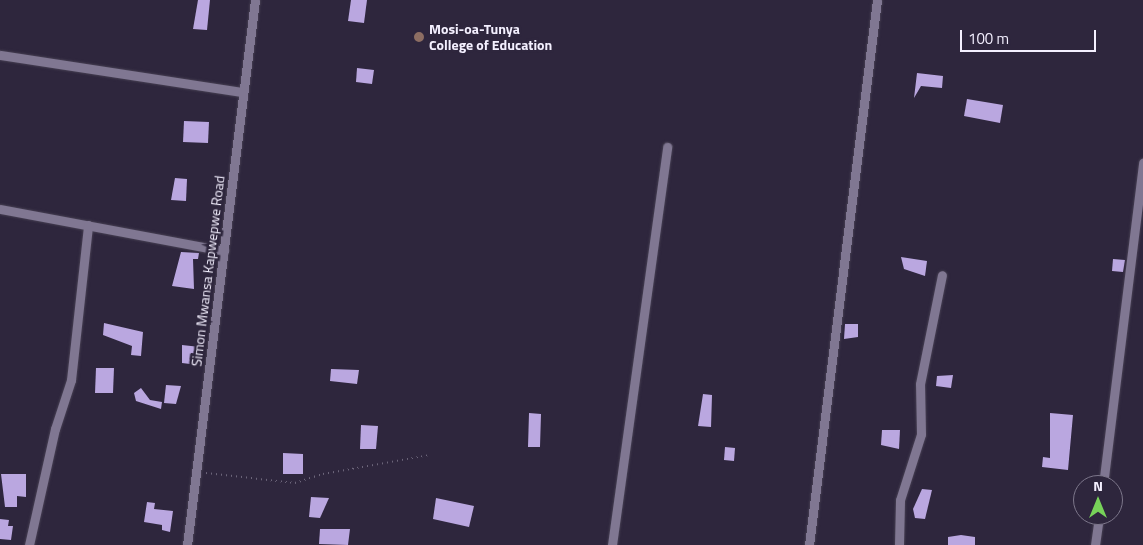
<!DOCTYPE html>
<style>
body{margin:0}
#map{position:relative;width:1143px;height:545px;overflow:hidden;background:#2e263d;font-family:"Titillium Web",sans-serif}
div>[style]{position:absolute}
.building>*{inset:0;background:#baa7e0}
.path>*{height:2px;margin-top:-1px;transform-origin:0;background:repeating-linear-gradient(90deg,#6c657a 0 1px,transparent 0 5px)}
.roads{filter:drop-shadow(0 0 1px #474053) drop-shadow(0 0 1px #474053)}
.minor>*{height:9px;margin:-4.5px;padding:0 4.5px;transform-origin:4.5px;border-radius:4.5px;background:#807792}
.dots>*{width:14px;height:14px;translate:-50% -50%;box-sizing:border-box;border:2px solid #2e263d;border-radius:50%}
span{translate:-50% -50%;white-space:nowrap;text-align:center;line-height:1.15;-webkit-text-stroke:5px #2e263d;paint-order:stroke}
.poi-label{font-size:14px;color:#f4f0ff;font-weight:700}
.left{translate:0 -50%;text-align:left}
.street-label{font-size:14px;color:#f4f0ff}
.north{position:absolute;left:1073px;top:475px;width:50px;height:50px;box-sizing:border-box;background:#2e263d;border:1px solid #7d778b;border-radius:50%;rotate:0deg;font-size:14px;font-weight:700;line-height:20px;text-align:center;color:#f4f0ff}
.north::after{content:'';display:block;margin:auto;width:18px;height:22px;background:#77d259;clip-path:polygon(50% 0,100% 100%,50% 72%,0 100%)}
.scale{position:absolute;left:960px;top:30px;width:136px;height:22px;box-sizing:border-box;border:2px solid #f4f0ff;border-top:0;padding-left:6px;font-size:15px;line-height:18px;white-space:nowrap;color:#f4f0ff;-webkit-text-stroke:4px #2e263d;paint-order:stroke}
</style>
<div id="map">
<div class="building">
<div style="clip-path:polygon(198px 0,210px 0,207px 30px,193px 29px)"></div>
<div style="clip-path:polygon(351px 0,367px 0,364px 23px,348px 21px)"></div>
<div style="clip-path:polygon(357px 68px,374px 70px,372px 84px,356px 82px)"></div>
<div style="clip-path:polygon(917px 73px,943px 76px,942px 88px,921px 86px,914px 98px)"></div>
<div style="clip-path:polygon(967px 99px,1003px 105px,1000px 123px,964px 116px)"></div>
<div style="clip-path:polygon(184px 121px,209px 122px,208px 143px,183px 142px)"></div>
<div style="clip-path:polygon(175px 178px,187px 179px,186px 201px,171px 200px)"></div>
<div style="clip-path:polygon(181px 252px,199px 253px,198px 259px,193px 259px,194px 289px,172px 286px)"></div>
<div style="clip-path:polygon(901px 257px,927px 261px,925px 276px,904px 269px)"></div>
<div style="clip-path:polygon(1113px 259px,1125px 260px,1123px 272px,1112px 271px)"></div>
<div style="clip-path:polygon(104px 323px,143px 332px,141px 356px,131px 355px,132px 346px,103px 335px)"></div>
<div style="clip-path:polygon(845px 324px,858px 324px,858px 337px,844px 339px)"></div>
<div style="clip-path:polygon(182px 345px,200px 347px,199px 354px,191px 353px,190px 364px,182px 363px)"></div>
<div style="clip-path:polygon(96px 368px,114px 368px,113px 393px,95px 393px)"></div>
<div style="clip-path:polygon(331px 369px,359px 370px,357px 384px,330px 381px)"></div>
<div style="clip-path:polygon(953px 375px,951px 388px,936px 386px,937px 376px)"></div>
<div style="clip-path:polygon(166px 385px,181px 386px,176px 404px,164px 403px)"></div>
<div style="clip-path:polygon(141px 388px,150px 400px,162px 402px,161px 409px,136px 401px,134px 393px)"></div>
<div style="clip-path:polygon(703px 394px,712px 395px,711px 427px,698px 426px)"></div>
<div style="clip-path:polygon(529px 413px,541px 414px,540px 447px,528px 447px)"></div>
<div style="clip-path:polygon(1050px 413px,1073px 415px,1068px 470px,1042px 467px,1043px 457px,1050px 458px)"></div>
<div style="clip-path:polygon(361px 425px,378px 426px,376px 449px,360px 449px)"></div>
<div style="clip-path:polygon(882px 430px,900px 430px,899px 449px,881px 445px)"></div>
<div style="clip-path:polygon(725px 447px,735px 448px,734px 461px,724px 460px)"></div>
<div style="clip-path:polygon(283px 453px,303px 454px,303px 474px,283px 474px)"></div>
<div style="clip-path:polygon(1px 474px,26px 474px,26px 497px,17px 496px,17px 507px,5px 507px)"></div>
<div style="clip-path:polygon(922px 489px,932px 490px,925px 519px,915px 518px,913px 509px)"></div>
<div style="clip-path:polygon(311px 497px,329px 498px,320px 518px,309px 517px)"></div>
<div style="clip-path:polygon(436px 498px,474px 506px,469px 527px,433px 519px)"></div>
<div style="clip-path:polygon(147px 502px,155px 503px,154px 509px,173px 511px,170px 532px,162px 530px,162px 525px,144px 522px)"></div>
<div style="clip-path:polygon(0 519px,9px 520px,8px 526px,13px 526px,11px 540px,0 539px)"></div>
<div style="clip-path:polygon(320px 529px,350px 529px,348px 545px,319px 544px)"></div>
<div style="clip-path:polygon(961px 535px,975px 537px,975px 545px,948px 545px,948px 537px)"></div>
</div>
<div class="path">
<div style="left:206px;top:473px;width:90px;rotate:6.4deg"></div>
<div style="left:295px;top:483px;width:29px;rotate:-18deg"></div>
<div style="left:323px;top:474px;width:109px;rotate:-10.1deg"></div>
</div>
<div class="roads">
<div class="minor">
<div style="left:0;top:55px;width:245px;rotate:8.7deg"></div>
<div style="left:0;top:209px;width:228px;rotate:10.6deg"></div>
<div style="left:1103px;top:485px;width:325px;rotate:-82.9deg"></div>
<div style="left:29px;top:545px;width:119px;rotate:-77.4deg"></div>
<div style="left:55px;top:429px;width:52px;rotate:-71.9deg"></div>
<div style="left:71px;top:380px;width:156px;rotate:-83.7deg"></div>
<div style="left:187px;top:545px;width:549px;rotate:-82.89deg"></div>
<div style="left:612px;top:545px;width:402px;rotate:-82.1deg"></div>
<div style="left:809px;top:545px;width:549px;rotate:-82.89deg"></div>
<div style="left:899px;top:545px;width:45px;rotate:-88.7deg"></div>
<div style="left:900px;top:500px;width:69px;rotate:-72.3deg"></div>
<div style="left:921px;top:434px;width:50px;rotate:-91.1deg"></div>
<div style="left:920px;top:384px;width:111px;rotate:-78.6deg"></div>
<div style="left:1095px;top:545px;width:30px;rotate:-82deg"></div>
</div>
</div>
<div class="dots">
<div style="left:419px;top:37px;background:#8d6e63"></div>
</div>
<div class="poi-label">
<span class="left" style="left:429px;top:37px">Mosi-oa-Tunya<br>College of Education</span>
</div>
<div class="street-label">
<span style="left:208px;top:271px;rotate:-83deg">Simon Mwansa Kapwepwe Road</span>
</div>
<div class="north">N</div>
<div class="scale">100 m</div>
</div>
